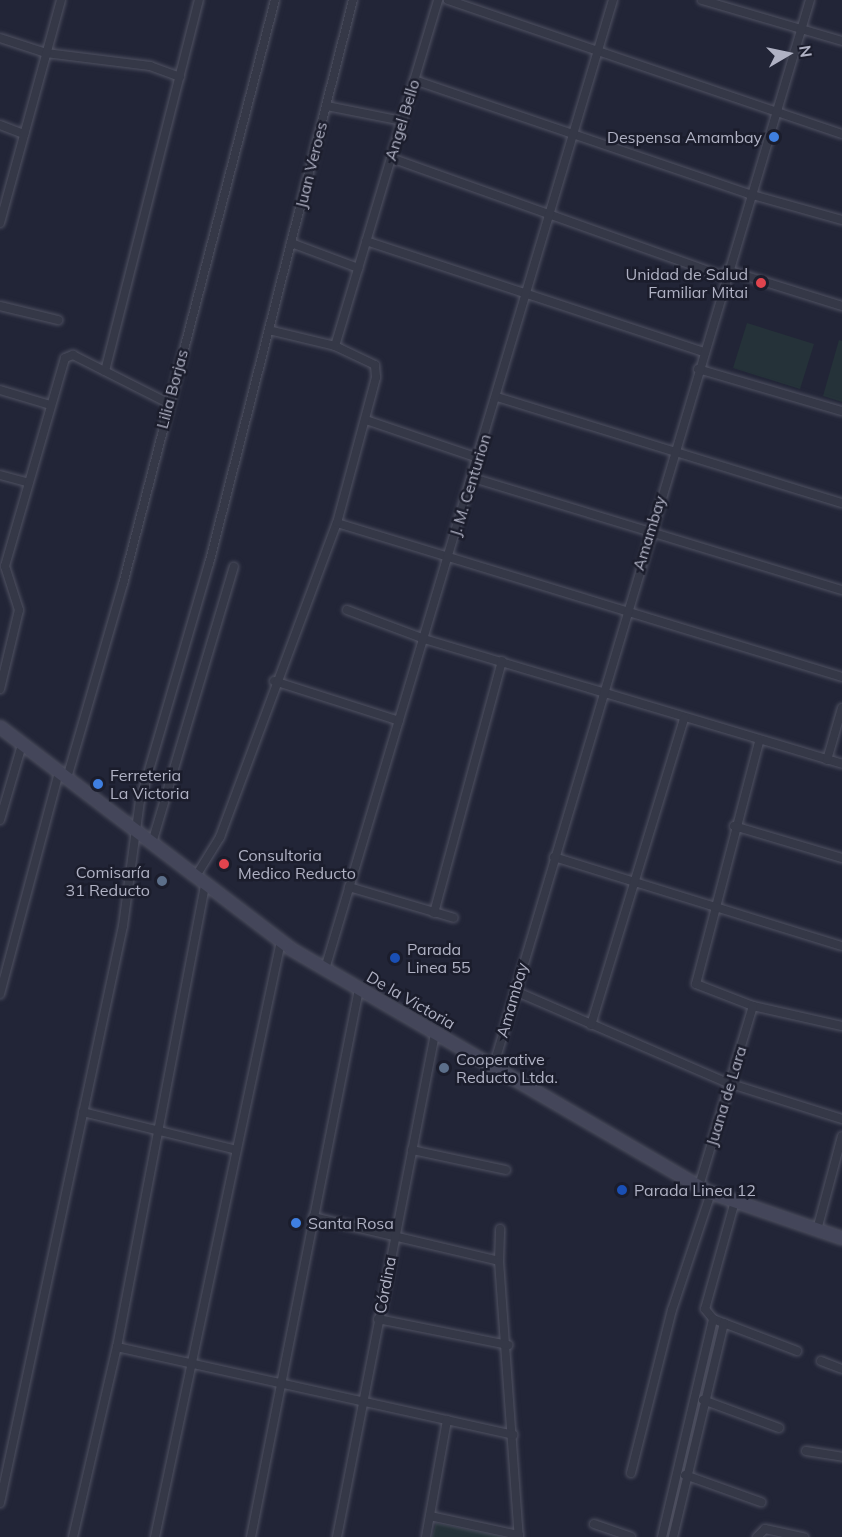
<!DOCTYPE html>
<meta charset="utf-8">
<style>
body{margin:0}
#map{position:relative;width:842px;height:1537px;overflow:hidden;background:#222537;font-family:Mulish,sans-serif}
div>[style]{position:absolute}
.green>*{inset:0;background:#253239}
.roads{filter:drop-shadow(0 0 2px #505262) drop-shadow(0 0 2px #505262)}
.street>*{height:8px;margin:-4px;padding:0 4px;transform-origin:4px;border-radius:4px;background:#353847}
.secondary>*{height:12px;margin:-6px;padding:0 6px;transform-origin:6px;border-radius:6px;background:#44465a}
.dots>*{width:16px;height:16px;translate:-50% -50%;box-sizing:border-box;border:3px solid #1b1d2c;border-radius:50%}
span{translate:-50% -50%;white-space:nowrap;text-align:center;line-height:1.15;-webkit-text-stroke:5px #1b1d2c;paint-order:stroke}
.street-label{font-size:16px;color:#b0b2c4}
.poi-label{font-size:16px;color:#b0b2c4}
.right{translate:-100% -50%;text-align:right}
.left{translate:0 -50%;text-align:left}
.north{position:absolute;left:758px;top:24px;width:60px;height:60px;-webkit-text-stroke:4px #1b1d2c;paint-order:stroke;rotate:81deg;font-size:16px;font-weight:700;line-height:24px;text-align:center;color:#b0b2c4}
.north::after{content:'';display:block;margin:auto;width:21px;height:27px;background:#b0b2c4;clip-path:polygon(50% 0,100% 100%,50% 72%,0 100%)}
</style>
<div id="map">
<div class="green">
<div style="clip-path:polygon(747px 323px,814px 344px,800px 389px,733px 368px)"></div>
<div style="clip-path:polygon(839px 340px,842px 341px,842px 402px,823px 396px)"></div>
<div style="clip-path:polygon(436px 1523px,504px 1537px,432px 1537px)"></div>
</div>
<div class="roads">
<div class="street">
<div style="left:448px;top:0;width:416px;rotate:18.8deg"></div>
<div style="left:702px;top:0;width:146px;rotate:16.3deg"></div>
<div style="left:0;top:38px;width:48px;rotate:18.1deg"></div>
<div style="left:46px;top:53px;width:105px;rotate:7.1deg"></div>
<div style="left:150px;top:66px;width:32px;rotate:20deg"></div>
<div style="left:414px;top:80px;width:354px;rotate:18.8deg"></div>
<div style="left:749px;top:194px;width:97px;rotate:15.6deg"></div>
<div style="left:327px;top:106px;width:76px;rotate:11.3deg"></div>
<div style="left:0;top:125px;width:26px;rotate:21deg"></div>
<div style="left:391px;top:158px;width:355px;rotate:19.6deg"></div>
<div style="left:0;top:223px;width:231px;rotate:-74.7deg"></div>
<div style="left:366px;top:241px;width:355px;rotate:18.2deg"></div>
<div style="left:291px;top:243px;width:72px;rotate:20.5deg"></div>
<div style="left:727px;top:270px;width:121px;rotate:17.4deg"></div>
<div style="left:0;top:306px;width:60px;rotate:13.6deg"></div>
<div style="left:335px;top:346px;width:361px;rotate:-73.4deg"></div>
<div style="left:698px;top:369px;width:150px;rotate:16.3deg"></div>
<div style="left:105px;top:371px;width:383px;rotate:-75.8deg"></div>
<div style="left:0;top:390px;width:49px;rotate:16.6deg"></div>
<div style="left:497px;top:397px;width:361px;rotate:17.1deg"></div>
<div style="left:366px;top:420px;width:118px;rotate:18.7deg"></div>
<div style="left:0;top:475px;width:28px;rotate:15deg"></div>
<div style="left:473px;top:478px;width:386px;rotate:16.9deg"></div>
<div style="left:337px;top:523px;width:528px;rotate:16.96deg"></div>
<div style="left:347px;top:610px;width:82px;rotate:20.6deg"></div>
<div style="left:424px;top:639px;width:436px;rotate:16.6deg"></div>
<div style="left:274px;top:681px;width:131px;rotate:17.7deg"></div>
<div style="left:0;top:689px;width:81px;rotate:-76.5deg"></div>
<div style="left:19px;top:610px;width:46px;rotate:-107.7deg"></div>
<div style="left:5px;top:566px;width:216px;rotate:-73.9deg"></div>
<div style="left:65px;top:358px;width:9px;rotate:-21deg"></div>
<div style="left:73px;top:355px;width:106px;rotate:26.8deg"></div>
<div style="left:759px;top:742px;width:250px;rotate:104.6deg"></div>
<div style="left:696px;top:984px;width:61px;rotate:21.1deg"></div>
<div style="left:753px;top:1006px;width:91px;rotate:12.7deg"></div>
<div style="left:827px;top:760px;width:54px;rotate:-73.9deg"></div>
<div style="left:67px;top:778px;width:202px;rotate:-73.9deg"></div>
<div style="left:123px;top:584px;width:603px;rotate:-75.41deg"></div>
<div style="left:0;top:820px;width:78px;rotate:-73.7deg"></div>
<div style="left:734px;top:826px;width:113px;rotate:16.5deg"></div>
<div style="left:152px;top:843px;width:288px;rotate:-73.5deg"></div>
<div style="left:554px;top:857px;width:301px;rotate:17.2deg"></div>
<div style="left:196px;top:876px;width:46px;rotate:-58.4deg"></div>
<div style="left:220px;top:837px;width:335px;rotate:-69.6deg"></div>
<div style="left:337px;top:523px;width:151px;rotate:-75deg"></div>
<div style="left:376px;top:377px;width:12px;rotate:-95deg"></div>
<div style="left:375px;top:365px;width:44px;rotate:-154.6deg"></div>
<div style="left:335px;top:346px;width:68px;rotate:-166.4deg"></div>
<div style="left:349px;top:887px;width:109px;rotate:16.4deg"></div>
<div style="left:434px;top:913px;width:261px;rotate:-74.9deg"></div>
<div style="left:325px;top:969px;width:1011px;rotate:-73.45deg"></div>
<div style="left:515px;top:991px;width:232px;rotate:23.4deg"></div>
<div style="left:728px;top:1083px;width:120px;rotate:17.5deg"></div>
<div style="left:0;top:994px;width:230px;rotate:-75.1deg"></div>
<div style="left:591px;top:1025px;width:321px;rotate:-73.1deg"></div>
<div style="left:493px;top:1068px;width:1114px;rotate:-73.47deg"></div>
<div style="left:83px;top:1112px;width:154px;rotate:13.9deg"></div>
<div style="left:412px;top:1150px;width:96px;rotate:12deg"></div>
<div style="left:699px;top:1186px;width:188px;rotate:-73.3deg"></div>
<div style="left:735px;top:1201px;width:112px;rotate:105.5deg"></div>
<div style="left:705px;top:1309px;width:13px;rotate:51deg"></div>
<div style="left:713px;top:1319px;width:90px;rotate:20.9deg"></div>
<div style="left:313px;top:1217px;width:191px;rotate:13.3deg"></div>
<div style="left:499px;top:1261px;width:32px;rotate:-88deg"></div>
<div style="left:817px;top:1230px;width:97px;rotate:-75.1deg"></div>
<div style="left:499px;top:1261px;width:277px;rotate:85.9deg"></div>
<div style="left:378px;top:1319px;width:133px;rotate:11.3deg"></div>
<div style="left:117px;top:1347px;width:406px;rotate:12.5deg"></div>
<div style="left:821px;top:1361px;width:22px;rotate:21deg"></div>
<div style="left:703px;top:1400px;width:81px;rotate:20.2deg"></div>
<div style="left:806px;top:1451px;width:36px;rotate:9deg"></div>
<div style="left:631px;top:1473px;width:168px;rotate:-75.9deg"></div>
<div style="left:672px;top:1310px;width:123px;rotate:-71.6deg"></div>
<div style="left:685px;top:1475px;width:81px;rotate:19.6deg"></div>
<div style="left:0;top:1503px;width:590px;rotate:-77.97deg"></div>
<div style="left:123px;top:926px;width:126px;rotate:-82.3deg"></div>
<div style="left:140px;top:801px;width:247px;rotate:-73.8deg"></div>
<div style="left:209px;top:564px;width:582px;rotate:-75.68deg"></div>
<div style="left:430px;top:1516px;width:91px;rotate:12.1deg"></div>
<div style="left:594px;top:1524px;width:39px;rotate:19deg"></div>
<div style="left:73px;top:1537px;width:195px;rotate:-77deg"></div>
<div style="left:117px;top:1347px;width:471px;rotate:-79.2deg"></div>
<div style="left:155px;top:1537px;width:609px;rotate:-78.06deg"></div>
<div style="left:251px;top:1537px;width:559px;rotate:-78.85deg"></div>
<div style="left:337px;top:1537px;width:512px;rotate:-78.98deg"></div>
<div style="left:426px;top:1537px;width:119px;rotate:-79.8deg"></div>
<div style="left:662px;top:1537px;width:224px;rotate:-76.8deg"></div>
<div style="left:673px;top:1537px;width:220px;rotate:-76.6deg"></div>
<div style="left:757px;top:1537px;width:11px;rotate:-45deg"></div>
<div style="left:765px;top:1529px;width:40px;rotate:12deg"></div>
</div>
<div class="secondary">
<div style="left:0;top:727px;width:366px;rotate:37.3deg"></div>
<div style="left:291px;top:949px;width:486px;rotate:30.2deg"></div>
<div style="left:711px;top:1193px;width:139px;rotate:19deg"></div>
</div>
</div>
<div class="dots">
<div style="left:774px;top:137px;background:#3f7fe0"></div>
<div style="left:761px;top:283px;background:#e0444e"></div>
<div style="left:98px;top:784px;background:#3f7fe0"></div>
<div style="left:224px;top:864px;background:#e0444e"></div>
<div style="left:162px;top:881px;background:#5c6f8a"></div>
<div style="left:395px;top:958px;background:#1a4fb4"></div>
<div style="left:444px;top:1068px;background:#5c6f8a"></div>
<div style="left:622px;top:1190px;background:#1a4fb4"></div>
<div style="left:296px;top:1223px;background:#3f7fe0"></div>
</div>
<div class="street-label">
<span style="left:402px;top:120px;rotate:-73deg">Angel Bello</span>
<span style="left:311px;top:165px;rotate:-76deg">Juan Veroes</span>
<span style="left:172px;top:389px;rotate:-75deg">Lilia Borjas</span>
<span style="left:470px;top:485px;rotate:-73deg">J. M. Centurion</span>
<span style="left:649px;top:533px;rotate:-73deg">Amambay</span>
<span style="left:411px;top:1000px;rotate:30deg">De la Victoria</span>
<span style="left:512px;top:1000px;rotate:-74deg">Amambay</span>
<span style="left:726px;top:1096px;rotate:-73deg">Juana de Lara</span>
<span style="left:385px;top:1285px;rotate:-79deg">Córdina</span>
</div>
<div class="poi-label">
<span class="right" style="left:762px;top:137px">Despensa Amambay</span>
<span class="right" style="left:748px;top:283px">Unidad de Salud<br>Familiar Mitai</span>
<span class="left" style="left:110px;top:784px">Ferreteria<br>La Victoria</span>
<span class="left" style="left:238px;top:864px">Consultoria<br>Medico Reducto</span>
<span class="right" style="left:150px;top:881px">Comisaría<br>31 Reducto</span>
<span class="left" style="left:407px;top:958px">Parada<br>Linea 55</span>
<span class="left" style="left:456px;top:1068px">Cooperative<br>Reducto Ltda.</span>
<span class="left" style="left:634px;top:1190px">Parada Linea 12</span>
<span class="left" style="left:308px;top:1223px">Santa Rosa</span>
</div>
<div class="north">N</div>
</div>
